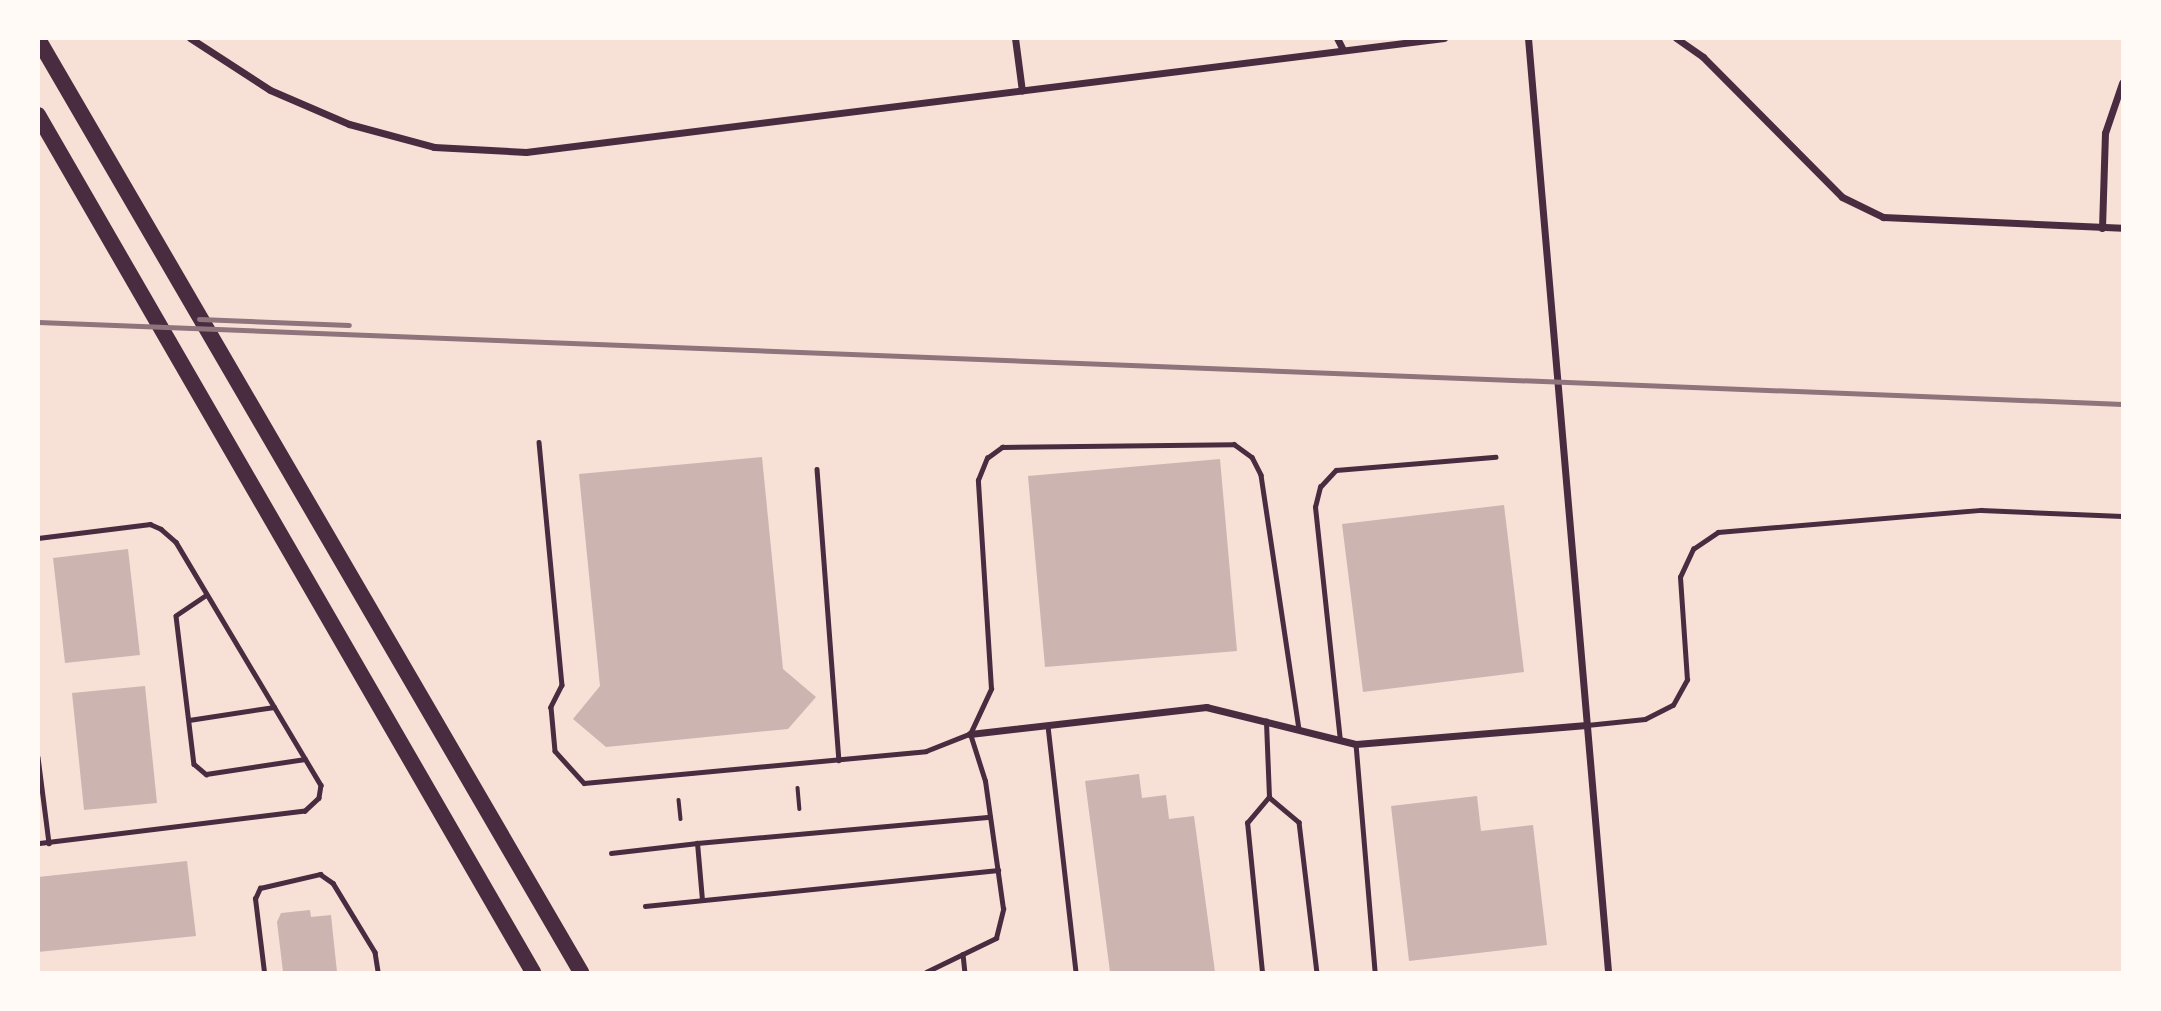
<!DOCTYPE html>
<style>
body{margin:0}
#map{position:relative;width:2161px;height:1011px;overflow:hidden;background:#f7e1d7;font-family:"Libre Baskerville",serif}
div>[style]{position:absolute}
.building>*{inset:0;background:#ccb4b1}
.path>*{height:3.5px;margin:-1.75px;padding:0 1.75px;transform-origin:1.75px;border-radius:1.75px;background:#4a2c40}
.service>*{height:4.5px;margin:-2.25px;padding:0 2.25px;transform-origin:2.25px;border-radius:2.25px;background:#4a2c40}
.minor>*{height:7px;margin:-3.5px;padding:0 3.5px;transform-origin:3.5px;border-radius:3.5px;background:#4a2c40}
.motorway>*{height:16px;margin:-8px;padding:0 8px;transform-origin:8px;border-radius:8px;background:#4a2c40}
.rail>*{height:5px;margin:-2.5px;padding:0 2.5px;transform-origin:2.5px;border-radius:2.5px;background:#8f747c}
span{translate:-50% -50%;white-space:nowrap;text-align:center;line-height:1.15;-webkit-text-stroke:7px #fffaf5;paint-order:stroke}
.frame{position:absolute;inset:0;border:40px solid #fffaf5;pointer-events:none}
</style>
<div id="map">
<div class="building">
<div style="clip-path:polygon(762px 457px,783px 669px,816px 697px,788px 729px,606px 747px,573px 719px,600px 686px,579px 474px)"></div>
<div style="clip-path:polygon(1220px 459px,1237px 651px,1045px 667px,1028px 476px)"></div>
<div style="clip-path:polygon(1504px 505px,1524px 672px,1363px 692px,1342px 524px)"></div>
<div style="clip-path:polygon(128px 549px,140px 655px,65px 663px,53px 558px)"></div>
<div style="clip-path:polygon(145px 686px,157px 803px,84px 810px,72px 693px)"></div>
<div style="clip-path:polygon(1139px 774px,1142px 798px,1166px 795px,1169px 819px,1194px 816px,1215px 972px,1110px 972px,1085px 781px)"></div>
<div style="clip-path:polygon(1477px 796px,1481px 831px,1533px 825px,1547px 945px,1409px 961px,1391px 806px)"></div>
<div style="clip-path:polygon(187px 861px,196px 936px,38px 952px,38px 877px)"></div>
<div style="clip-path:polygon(310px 910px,311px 917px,331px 915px,337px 972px,283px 972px,277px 922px,281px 913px)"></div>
</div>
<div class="path">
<div style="left:798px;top:788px;width:21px;rotate:85deg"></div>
<div style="left:679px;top:800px;width:19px;rotate:84deg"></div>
</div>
<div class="service">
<div style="left:539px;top:442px;width:244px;rotate:84.6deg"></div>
<div style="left:562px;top:685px;width:25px;rotate:117deg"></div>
<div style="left:551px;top:707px;width:44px;rotate:84.8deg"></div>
<div style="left:555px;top:751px;width:43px;rotate:47.8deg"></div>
<div style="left:584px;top:783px;width:343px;rotate:-5.3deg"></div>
<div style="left:926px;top:751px;width:46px;rotate:-21.6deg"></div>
<div style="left:817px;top:469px;width:292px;rotate:85.7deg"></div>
<div style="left:38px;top:538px;width:113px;rotate:-7.1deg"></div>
<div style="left:150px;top:524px;width:12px;rotate:24deg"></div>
<div style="left:161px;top:529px;width:20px;rotate:41deg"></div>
<div style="left:176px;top:542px;width:283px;rotate:59.2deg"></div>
<div style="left:321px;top:785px;width:13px;rotate:99deg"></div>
<div style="left:319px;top:798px;width:19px;rotate:137deg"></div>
<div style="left:305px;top:811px;width:269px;rotate:173deg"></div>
<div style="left:207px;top:595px;width:37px;rotate:146deg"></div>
<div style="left:176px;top:616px;width:149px;rotate:83.1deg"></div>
<div style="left:194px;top:764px;width:16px;rotate:40deg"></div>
<div style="left:206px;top:774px;width:100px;rotate:-8.6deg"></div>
<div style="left:189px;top:720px;width:86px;rotate:-8.7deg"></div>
<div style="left:1587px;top:725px;width:58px;rotate:-5.9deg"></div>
<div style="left:1645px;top:719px;width:31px;rotate:-27deg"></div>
<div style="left:1673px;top:705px;width:29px;rotate:-61deg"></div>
<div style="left:1687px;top:680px;width:103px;rotate:-93.9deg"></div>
<div style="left:1680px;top:577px;width:31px;rotate:-65deg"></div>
<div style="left:1693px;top:549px;width:30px;rotate:-34deg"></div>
<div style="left:1718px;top:532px;width:264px;rotate:-4.8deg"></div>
<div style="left:1981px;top:510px;width:141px;rotate:2.4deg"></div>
<div style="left:1048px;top:726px;width:248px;rotate:83.5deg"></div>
<div style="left:1340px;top:741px;width:235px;rotate:-96.1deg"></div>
<div style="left:1315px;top:507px;width:21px;rotate:-76deg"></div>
<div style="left:1320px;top:487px;width:23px;rotate:-47deg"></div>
<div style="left:1336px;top:470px;width:160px;rotate:-4.7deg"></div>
<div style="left:1356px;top:744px;width:229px;rotate:85.2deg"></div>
<div style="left:38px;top:757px;width:87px;rotate:82.7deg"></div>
<div style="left:1269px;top:797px;width:39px;rotate:40deg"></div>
<div style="left:1299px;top:822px;width:151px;rotate:83.2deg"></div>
<div style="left:611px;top:853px;width:87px;rotate:-6.6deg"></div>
<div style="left:702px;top:900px;width:57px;rotate:-95deg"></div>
<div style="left:697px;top:843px;width:294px;rotate:-5.1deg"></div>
<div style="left:645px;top:906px;width:355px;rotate:-5.8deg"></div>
<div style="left:963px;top:954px;width:18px;rotate:84deg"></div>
<div style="left:264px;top:972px;width:74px;rotate:-97deg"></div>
<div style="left:255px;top:899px;width:12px;rotate:-66deg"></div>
<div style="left:260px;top:888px;width:62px;rotate:-13.1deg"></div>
<div style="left:320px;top:874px;width:16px;rotate:35deg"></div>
<div style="left:333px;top:883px;width:81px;rotate:58.7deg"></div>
<div style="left:375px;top:952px;width:20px;rotate:81deg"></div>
<div style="left:926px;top:972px;width:78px;rotate:-25.9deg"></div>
<div style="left:996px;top:938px;width:30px;rotate:-76deg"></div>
<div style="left:1003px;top:909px;width:129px;rotate:-98deg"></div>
<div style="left:985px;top:781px;width:49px;rotate:-107.7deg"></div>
<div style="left:970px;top:734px;width:50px;rotate:-65deg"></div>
<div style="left:991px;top:689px;width:209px;rotate:-93.6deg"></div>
<div style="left:978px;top:480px;width:24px;rotate:-68deg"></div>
<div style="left:987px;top:458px;width:19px;rotate:-36deg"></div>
<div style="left:1002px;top:447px;width:232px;rotate:-0.7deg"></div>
<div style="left:1234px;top:444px;width:22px;rotate:36deg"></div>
<div style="left:1252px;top:457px;width:20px;rotate:63deg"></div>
<div style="left:1261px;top:475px;width:257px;rotate:81.5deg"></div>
<div style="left:1262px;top:972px;width:150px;rotate:-95.7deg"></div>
<div style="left:1247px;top:823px;width:34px;rotate:-50deg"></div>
<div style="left:1269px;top:797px;width:76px;rotate:-92.3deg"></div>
</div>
<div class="minor">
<div style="left:190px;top:38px;width:95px;rotate:33deg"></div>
<div style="left:270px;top:90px;width:86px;rotate:23.3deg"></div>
<div style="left:349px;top:124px;width:88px;rotate:15.1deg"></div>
<div style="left:434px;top:147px;width:92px;rotate:3.1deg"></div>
<div style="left:526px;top:152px;width:925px;rotate:-7.08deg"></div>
<div style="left:1015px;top:38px;width:53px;rotate:82.5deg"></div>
<div style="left:1337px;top:38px;width:13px;rotate:63deg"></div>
<div style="left:1528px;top:38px;width:937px;rotate:85.1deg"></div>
<div style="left:1676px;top:38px;width:33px;rotate:35deg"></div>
<div style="left:1703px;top:57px;width:197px;rotate:45.2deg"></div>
<div style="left:1842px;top:197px;width:46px;rotate:26deg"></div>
<div style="left:1883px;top:217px;width:239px;rotate:2.6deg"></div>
<div style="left:2102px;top:228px;width:95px;rotate:-88.2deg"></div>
<div style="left:2105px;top:133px;width:53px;rotate:-71.2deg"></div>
<div style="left:970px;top:734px;width:238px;rotate:-6.5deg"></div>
<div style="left:1206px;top:707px;width:154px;rotate:13.9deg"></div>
<div style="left:1356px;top:744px;width:231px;rotate:-4.7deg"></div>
</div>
<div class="motorway">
<div style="left:38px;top:39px;width:1080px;rotate:59.8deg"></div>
<div style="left:38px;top:115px;width:990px;rotate:59.99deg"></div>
</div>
<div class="rail">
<div style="left:199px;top:319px;width:150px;rotate:2.3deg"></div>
<div style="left:38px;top:322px;width:2086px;rotate:2.25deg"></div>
</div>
<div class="frame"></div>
</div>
